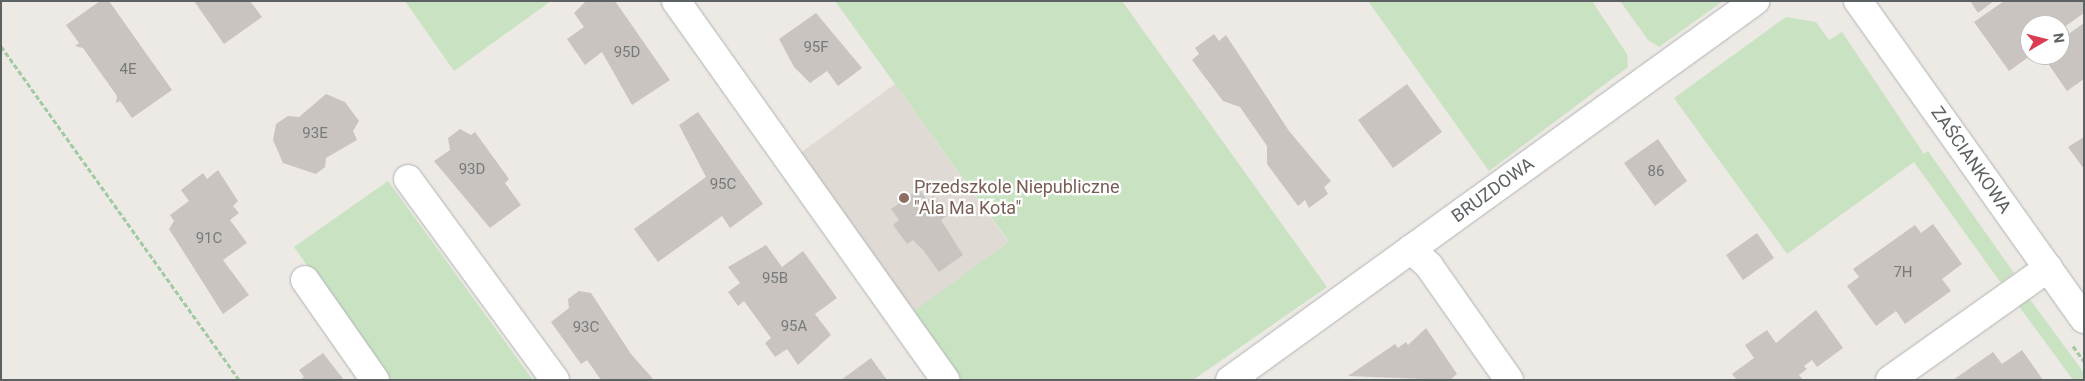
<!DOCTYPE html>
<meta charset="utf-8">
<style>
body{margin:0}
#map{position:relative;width:2085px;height:381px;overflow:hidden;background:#ede9e4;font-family:Roboto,sans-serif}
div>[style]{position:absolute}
.education>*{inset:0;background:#e0dad5}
.green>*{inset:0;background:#c9e3c2}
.building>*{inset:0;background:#c9c4c0}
.path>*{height:3px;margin-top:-1.5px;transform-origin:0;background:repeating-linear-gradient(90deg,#a0caa2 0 5px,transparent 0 7.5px)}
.roads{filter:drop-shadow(0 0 1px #afb3b5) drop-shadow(0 0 1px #afb3b5)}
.minor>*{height:28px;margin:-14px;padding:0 14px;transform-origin:14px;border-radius:14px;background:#fff}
.dots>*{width:14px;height:14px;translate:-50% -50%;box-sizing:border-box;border:2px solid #fff;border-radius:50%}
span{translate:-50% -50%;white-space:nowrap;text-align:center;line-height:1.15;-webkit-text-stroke:4.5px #fff;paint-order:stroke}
.number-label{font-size:15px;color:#777a7a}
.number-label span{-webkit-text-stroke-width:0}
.street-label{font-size:18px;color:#5c6163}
.education-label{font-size:18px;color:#785e54}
.left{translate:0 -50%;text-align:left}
.frame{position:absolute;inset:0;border:2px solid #5c6163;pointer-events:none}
.north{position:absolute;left:2020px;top:15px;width:50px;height:50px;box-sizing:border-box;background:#fff;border:1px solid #bec0c1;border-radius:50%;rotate:82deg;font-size:14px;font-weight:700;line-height:20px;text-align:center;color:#5c6163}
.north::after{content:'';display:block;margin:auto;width:18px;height:22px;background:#da3c53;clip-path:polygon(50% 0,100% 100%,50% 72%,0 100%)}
</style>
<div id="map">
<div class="education">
<div style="clip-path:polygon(895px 84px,1009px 243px,912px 312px,799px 154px)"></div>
</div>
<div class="green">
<div style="clip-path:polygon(405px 1px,551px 1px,454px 71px)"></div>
<div style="clip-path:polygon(835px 1px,1122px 1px,1327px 287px,1193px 380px,960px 380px,912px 312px,1009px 242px)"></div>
<div style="clip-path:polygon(1368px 1px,1592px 1px,1627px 54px,1628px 67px,1489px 171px)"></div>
<div style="clip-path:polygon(1620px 1px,1723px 1px,1659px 47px,1648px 40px)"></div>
<div style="clip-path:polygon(1786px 17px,1816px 22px,1829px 40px,1842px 32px,1924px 154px,1928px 151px,2014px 273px,2001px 283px,1914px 162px,1787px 254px,1674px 98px)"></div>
<div style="clip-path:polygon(388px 181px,533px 380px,389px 380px,294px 247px)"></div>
<div style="clip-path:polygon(2029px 298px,2084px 373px,2084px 380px,2073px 380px,2018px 305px)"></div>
</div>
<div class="building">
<div style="clip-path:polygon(100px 1px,109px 1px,172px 90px,132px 118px,120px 101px,116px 103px,117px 96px,83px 48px,75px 46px,79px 43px,66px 25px)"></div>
<div style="clip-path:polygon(194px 1px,250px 1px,262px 17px,224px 44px)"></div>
<div style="clip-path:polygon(586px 1px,615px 1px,670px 80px,632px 105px,602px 52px,585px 65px,567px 39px,584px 27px,574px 13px)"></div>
<div style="clip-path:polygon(1970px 1px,1994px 1px,1978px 13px)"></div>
<div style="clip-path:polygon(2004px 1px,2084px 1px,2084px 13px,2060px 30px,2060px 25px,2030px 25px,2030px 56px,2009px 71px,1974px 22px)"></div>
<div style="clip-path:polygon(816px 13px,862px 68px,838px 86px,827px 71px,810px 83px,794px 67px,779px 39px)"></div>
<div style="clip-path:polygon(2084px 23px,2084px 79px,2067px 91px,2042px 55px,2060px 55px,2060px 40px)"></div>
<div style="clip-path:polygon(1214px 34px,1219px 41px,1226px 35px,1289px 131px,1331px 181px,1324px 187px,1328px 194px,1309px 208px,1305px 200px,1298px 206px,1267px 164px,1267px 146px,1240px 107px,1223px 101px,1192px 60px,1199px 54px,1195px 48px)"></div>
<div style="clip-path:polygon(1407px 84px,1442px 132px,1393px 168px,1358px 120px)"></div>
<div style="clip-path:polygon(326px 94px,345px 102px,359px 121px,353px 131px,357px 140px,326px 158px,325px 167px,316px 174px,283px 163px,273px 140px,276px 124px,288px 116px,299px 117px)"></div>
<div style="clip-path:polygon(698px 112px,763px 204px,730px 228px,722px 216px,658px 262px,634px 229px,706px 177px,679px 125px)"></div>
<div style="clip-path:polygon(460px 129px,471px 135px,475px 132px,509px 179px,505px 183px,521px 205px,490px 228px,434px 161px,450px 150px,448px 138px)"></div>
<div style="clip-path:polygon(2084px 137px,2084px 169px,2068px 147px)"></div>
<div style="clip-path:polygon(1658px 139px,1687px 181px,1655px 206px,1624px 163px)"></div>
<div style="clip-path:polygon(218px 170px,238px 201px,233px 206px,239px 213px,230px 220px,247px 243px,223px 260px,249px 295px,223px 314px,169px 229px,174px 221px,170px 215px,189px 201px,181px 190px,203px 173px,207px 179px)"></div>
<div style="clip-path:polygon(919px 189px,927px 200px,933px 196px,947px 215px,941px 220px,963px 255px,939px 272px,923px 250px,913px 240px,907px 244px,893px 225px,899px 220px,891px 209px)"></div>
<div style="clip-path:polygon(1933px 224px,1962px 264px,1942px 279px,1951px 291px,1905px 324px,1896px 311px,1876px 326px,1847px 286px,1859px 277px,1853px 269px,1915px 225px,1921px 233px)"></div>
<div style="clip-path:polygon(1757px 233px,1774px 258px,1743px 280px,1726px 255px)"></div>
<div style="clip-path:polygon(766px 245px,782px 267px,803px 251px,837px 298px,815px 314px,831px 335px,798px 365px,787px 349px,775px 357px,765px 343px,771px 338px,744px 301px,738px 306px,728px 292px,740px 283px,728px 267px)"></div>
<div style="clip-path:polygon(579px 291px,591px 293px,631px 354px,654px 380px,601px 380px,587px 360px,581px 364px,551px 322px,569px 308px,568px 299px)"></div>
<div style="clip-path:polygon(1816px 310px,1843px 348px,1817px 367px,1812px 360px,1804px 366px,1807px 369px,1799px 375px,1803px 380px,1737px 380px,1732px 374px,1754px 358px,1745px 345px,1767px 330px,1776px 343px)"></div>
<div style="clip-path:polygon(1426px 328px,1457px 374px,1450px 380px,1348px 376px,1395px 344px,1398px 348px,1406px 342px,1408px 345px)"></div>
<div style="clip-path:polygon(2022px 350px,2043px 380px,1953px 380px,1993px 352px,2002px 364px)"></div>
<div style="clip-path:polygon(323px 353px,344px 380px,300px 380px,304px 377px,299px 370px)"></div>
<div style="clip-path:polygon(871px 358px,887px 380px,841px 380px)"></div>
</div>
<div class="path">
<div style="left:1px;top:46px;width:410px;rotate:54.5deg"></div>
<div style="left:2073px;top:346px;width:19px;rotate:54deg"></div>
</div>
<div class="roads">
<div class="minor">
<div style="left:676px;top:1px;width:465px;rotate:54.6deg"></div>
<div style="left:1858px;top:1px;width:390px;rotate:54.6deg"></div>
<div style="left:408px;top:179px;width:249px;rotate:53.8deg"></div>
<div style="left:1411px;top:249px;width:25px;rotate:43deg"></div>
<div style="left:1429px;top:266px;width:139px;rotate:54.9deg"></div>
<div style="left:305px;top:280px;width:122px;rotate:55deg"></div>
<div style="left:1230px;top:380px;width:648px;rotate:-35.83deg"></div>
<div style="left:1890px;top:380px;width:194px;rotate:-35.3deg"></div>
</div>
</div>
<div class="dots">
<div style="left:904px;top:198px;background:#8d6e63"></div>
</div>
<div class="number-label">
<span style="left:816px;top:48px">95F</span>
<span style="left:627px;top:53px">95D</span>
<span style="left:128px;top:70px">4E</span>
<span style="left:315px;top:134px">93E</span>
<span style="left:472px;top:170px">93D</span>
<span style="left:1656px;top:172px">86</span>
<span style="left:723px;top:185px">95C</span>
<span style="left:209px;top:239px">91C</span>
<span style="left:1903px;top:273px">7H</span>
<span style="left:775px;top:279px">95B</span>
<span style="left:794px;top:327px">95A</span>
<span style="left:586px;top:328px">93C</span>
</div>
<div class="street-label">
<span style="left:1971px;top:160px;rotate:55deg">ZAŚCIANKOWA</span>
<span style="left:1493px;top:190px;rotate:-36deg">BRUZDOWA</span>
</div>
<div class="education-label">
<span class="left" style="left:914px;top:198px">Przedszkole Niepubliczne<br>"Ala Ma Kota"</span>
</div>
<div class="frame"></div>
<div class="north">N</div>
</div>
